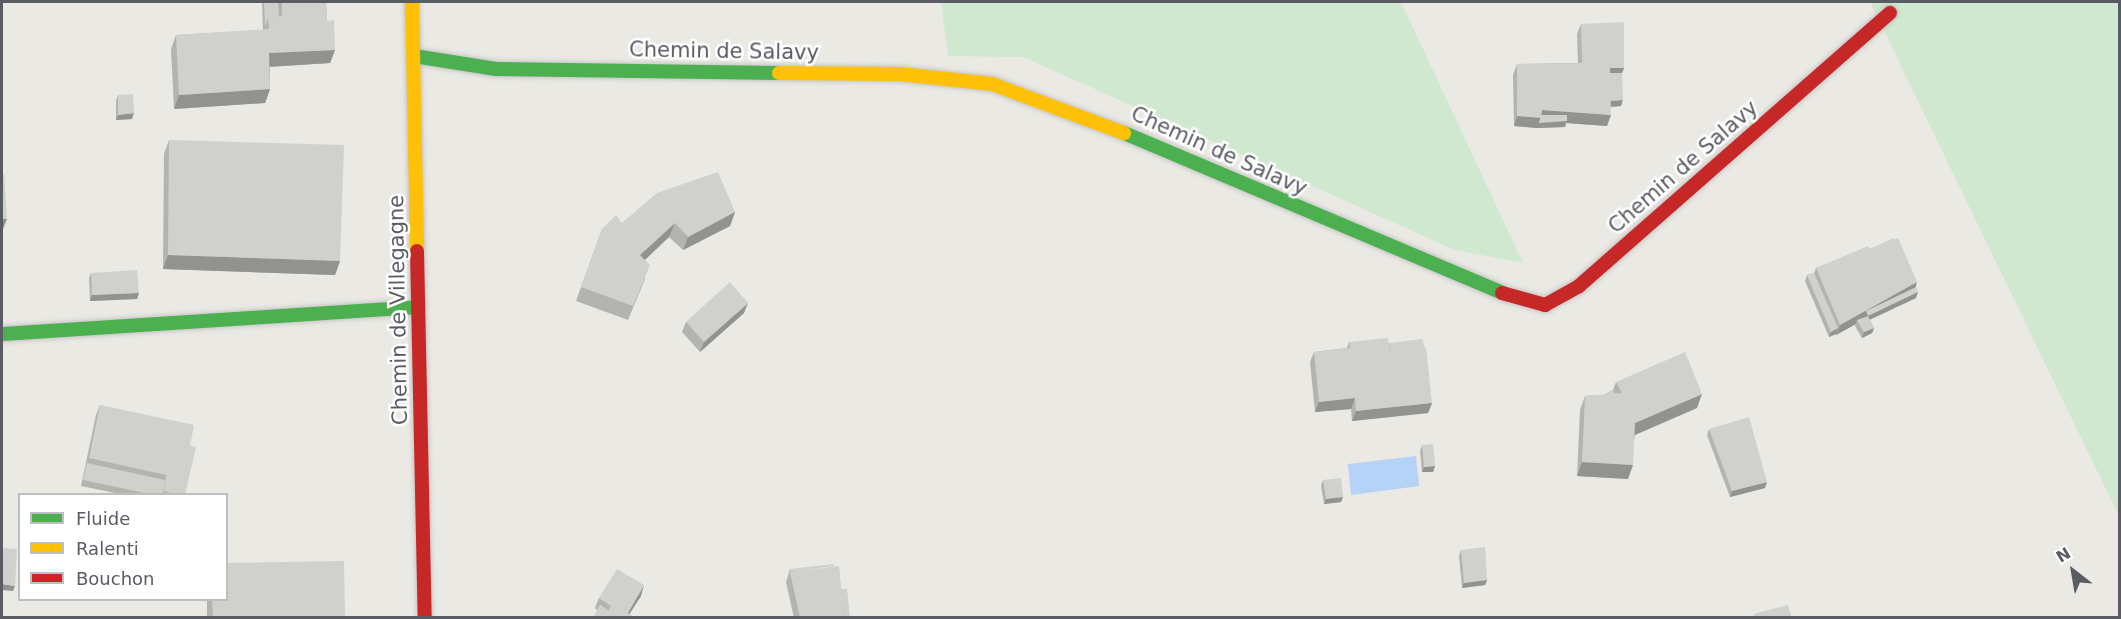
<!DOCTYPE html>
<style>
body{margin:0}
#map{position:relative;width:2121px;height:619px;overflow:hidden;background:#eae9e3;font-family:"DejaVu Sans",sans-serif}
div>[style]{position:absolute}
.green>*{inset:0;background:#d0e8d0}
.water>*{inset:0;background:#b5d2f7}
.roads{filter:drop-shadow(0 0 2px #c6c6c6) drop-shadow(0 0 2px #c6c6c6)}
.fast>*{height:14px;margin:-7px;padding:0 7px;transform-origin:7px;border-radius:7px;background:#4caf50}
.slow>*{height:14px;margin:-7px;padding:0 7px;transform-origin:7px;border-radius:7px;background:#ffc107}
.jam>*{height:14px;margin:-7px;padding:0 7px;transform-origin:7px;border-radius:7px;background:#c62828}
.wall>*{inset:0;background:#b3b3af}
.shaded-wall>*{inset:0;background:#92928f}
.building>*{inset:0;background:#d0d0cc}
span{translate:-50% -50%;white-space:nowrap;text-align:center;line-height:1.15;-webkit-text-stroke:5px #fff;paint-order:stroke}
.street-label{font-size:21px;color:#595c62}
.frame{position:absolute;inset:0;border:3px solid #595c62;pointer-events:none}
.legend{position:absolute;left:18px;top:493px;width:210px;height:108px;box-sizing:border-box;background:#fff;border:2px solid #bdbec0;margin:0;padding:8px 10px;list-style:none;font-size:18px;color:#595c62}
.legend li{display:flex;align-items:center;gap:12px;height:30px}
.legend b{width:30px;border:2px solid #bdbec0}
.north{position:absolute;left:2043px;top:541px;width:60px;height:60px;-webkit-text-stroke:4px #fff;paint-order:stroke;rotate:329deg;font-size:16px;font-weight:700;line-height:24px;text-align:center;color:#595c62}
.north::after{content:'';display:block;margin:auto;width:21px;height:27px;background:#595c62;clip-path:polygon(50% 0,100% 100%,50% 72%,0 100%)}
</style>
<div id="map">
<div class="green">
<div style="clip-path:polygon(941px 2px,1401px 2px,1523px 263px,1455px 250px,1023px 57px,948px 56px)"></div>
<div style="clip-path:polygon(1870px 2px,2119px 2px,2119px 516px)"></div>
</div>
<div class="water">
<div style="clip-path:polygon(1416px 456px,1419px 486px,1351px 495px,1348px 464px)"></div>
</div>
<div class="roads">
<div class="fast">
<div style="left:414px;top:56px;width:83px;rotate:9deg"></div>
<div style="left:496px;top:69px;width:283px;rotate:0.8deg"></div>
<div style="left:1124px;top:133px;width:410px;rotate:22.9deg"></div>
<div style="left:2px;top:334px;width:417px;rotate:-3.7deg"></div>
</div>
<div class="slow">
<div style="left:412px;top:2px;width:249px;rotate:88.8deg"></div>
<div style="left:779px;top:73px;width:121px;rotate:0.5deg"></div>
<div style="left:900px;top:74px;width:93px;rotate:6.2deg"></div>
<div style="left:992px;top:84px;width:141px;rotate:20.4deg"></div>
</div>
<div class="jam">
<div style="left:417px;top:251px;width:367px;rotate:88.8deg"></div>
<div style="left:1502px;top:293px;width:45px;rotate:15.6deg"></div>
<div style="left:1545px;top:305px;width:39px;rotate:-29deg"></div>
<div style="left:1579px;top:286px;width:414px;rotate:-41.3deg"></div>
</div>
</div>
<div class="wall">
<div style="clip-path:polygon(262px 2px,326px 2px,327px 21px,335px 50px,330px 63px,270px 67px,270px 89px,265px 103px,174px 109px,171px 49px,176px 35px,263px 30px)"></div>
<div style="clip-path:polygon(1581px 24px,1624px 68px,1622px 73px,1621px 106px,1610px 107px,1607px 126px,1566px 123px,1565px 127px,1537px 128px,1514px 126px,1513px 75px,1517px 64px,1578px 63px,1577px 34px)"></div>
<div style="clip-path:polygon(118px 95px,132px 119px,116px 120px,116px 101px)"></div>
<div style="clip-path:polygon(169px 140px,340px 261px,335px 275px,163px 269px,164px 154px)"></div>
<div style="clip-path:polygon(735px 212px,730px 226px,683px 250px,669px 237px,645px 260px,645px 279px,628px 320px,576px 301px,602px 229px,622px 223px)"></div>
<div style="clip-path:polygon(1869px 249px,1916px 287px,1916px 298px,1870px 320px,1874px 328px,1872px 333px,1862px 338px,1855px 326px,1856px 324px,1836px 335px,1836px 334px,1829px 337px,1805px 281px,1807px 275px,1814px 273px,1816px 268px)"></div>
<div style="clip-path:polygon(91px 273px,139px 293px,137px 299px,90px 301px,89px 278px)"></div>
<div style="clip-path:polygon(744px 313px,700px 352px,682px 332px,686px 322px)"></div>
<div style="clip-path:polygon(1349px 342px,1389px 343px,1432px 403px,1428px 413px,1352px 421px,1351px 409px,1315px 412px,1310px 362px,1314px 352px,1347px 348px)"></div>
<div style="clip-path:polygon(1616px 382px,1697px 408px,1635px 435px,1628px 479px,1577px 476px,1580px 410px,1585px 396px,1603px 395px,1613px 390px)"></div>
<div style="clip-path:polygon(100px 405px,190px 446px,185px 495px,125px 495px,81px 486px,96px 415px)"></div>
<div style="clip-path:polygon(1709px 429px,1765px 488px,1730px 497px,1707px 435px)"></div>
<div style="clip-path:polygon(1422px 445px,1435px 466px,1433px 472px,1422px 472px,1420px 451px)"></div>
<div style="clip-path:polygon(1323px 480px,1343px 497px,1341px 502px,1324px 504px,1321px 486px)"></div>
<div style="clip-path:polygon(1461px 550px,1487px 580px,1485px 585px,1462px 588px,1459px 556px)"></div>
<div style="clip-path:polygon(790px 569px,841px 589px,850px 618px,794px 618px,786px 582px)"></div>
<div style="clip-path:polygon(641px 596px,629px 614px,597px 610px,595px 608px,599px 598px)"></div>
<div style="clip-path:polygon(207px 600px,226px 600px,345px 618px,207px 618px)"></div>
</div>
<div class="shaded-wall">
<div style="clip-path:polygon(335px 50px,330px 63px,264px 67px,269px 53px)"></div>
<div style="clip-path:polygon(1610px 68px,1624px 68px,1620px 78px,1608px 79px)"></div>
<div style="clip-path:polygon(270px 89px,265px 103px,174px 109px,179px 95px)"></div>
<div style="clip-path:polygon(1623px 100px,1621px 106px,1607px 107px,1609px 101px)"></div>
<div style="clip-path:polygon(1542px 110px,1611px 115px,1607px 126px,1566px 123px,1565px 127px,1537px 128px,1514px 126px,1517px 116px)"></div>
<div style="clip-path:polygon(134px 113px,132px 119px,116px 120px,118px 115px)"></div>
<div style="clip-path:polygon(735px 212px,730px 226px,683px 250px,688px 237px)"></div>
<div style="clip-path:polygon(2px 219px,7px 219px,3px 229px,2px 229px)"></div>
<div style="clip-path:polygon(675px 223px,669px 237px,635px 269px,640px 255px)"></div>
<div style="clip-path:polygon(168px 255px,340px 261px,335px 275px,163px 269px)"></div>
<div style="clip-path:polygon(1917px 282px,1914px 292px,1918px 292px,1916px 298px,1866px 321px,1857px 320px,1856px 324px,1836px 335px,1840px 325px)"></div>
<div style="clip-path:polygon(139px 293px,137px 299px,90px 301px,92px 295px)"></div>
<div style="clip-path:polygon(748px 303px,744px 313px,700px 352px,704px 342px)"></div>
<div style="clip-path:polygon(1838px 328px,1836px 334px,1829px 337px,1831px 332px)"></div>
<div style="clip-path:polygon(1874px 328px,1872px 333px,1862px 338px,1864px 332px)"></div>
<div style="clip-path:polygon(1702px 394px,1697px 408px,1630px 437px,1635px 423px)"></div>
<div style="clip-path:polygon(1355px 398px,1351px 409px,1315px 412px,1319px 402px)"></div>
<div style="clip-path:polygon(1432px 403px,1428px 413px,1352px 421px,1356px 411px)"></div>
<div style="clip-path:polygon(1582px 462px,1633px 465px,1628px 479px,1577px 476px)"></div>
<div style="clip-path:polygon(1435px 466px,1433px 472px,1422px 472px,1424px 467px)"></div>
<div style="clip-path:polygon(1767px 482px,1765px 488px,1730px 497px,1732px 491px)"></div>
<div style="clip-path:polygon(1343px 497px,1341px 502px,1324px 504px,1326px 499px)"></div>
<div style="clip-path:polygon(1487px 580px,1485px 585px,1462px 588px,1464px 583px)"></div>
<div style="clip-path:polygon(2px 584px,15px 586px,13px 591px,2px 590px)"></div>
<div style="clip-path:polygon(644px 585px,641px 596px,627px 618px,628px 613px)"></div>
</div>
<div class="building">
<div style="clip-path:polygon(264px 2px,278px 2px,279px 17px,268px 18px,265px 26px)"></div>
<div style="clip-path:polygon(282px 2px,326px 2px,327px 21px,334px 20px,335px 50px,269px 53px,270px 89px,179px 95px,176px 35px,269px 29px,268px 18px,282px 16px)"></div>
<div style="clip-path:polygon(1624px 22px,1624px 68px,1610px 68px,1611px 115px,1542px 110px,1541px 118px,1517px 116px,1517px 64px,1582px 63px,1581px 24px)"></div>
<div style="clip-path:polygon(1610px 73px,1622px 73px,1623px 100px,1610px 101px)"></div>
<div style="clip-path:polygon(133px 94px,134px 113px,118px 115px,118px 95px)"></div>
<div style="clip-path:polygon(1541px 115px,1567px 115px,1567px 121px,1539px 123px)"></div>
<div style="clip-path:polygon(169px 140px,344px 145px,340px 261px,168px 255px)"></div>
<div style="clip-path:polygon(718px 172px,735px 212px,688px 237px,675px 223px,640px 255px,650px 265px,633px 306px,581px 287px,602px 229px,616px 215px,622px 223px,657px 193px)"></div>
<div style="clip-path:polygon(2px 174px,4px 174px,7px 219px,2px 219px)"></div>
<div style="clip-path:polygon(1894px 238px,1895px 240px,1870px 250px,1869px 249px)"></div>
<div style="clip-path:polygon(1898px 238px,1917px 282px,1840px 325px,1816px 268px,1868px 246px,1870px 250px)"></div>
<div style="clip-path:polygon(137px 270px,139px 293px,92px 295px,91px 273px)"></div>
<div style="clip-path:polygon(1814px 273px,1838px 328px,1831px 332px,1807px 275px)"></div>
<div style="clip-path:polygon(730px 282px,748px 303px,704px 342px,686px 322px)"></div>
<div style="clip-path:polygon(1916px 287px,1918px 292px,1868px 316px,1866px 311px)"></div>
<div style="clip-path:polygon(1868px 316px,1874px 328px,1864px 332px,1857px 320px)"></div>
<div style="clip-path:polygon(1388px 338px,1390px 351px,1426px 347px,1432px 403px,1356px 411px,1355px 398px,1319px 402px,1314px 352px,1350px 348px,1349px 342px)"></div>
<div style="clip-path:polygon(1423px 339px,1424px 348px,1390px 351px,1389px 343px)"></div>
<div style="clip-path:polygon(1685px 352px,1702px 394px,1635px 423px,1633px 465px,1582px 462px,1585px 396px,1622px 393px,1616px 382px)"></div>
<div style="clip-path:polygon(1613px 390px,1615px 394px,1603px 395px)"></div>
<div style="clip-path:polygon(100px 405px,194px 425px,190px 446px,196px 447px,185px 495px,177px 495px,164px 491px,166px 475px,89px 458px)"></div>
<div style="clip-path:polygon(1749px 417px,1767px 482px,1732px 491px,1709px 429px)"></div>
<div style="clip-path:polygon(1433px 444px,1435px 466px,1424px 467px,1422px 445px)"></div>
<div style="clip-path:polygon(87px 463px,165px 480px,163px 495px,154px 495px,83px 480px)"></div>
<div style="clip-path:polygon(1341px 478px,1343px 497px,1326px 499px,1323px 480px)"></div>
<div style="clip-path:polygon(1485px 547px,1487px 580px,1464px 583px,1461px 550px)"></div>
<div style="clip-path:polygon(2px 548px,17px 549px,15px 586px,2px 584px)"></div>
<div style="clip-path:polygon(344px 561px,345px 618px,213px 618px,212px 600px,226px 600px,226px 563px)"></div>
<div style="clip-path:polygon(834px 564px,834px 566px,791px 572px,790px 569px)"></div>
<div style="clip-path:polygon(839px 566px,844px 618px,800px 618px,790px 572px)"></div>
<div style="clip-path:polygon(617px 569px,644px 585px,628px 613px,635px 618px,604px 618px,611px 606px,599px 598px)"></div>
<div style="clip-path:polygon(841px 589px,847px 589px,850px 618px,844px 618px)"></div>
<div style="clip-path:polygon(600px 605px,608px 610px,604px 618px,593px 618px)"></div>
<div style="clip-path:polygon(1788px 605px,1792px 618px,1754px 618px,1754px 614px)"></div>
</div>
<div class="street-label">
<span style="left:724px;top:51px;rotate:1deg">Chemin de Salavy</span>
<span style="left:1219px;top:151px;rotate:24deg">Chemin de Salavy</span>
<span style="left:1683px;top:167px;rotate:-41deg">Chemin de Salavy</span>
<span style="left:398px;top:310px;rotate:-91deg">Chemin de Villegagne</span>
</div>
<div class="frame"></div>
<ul class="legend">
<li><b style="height:8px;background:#4caf50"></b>Fluide</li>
<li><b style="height:8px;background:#ffc107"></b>Ralenti</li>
<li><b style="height:8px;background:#c62828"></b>Bouchon</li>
</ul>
<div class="north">N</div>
</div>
